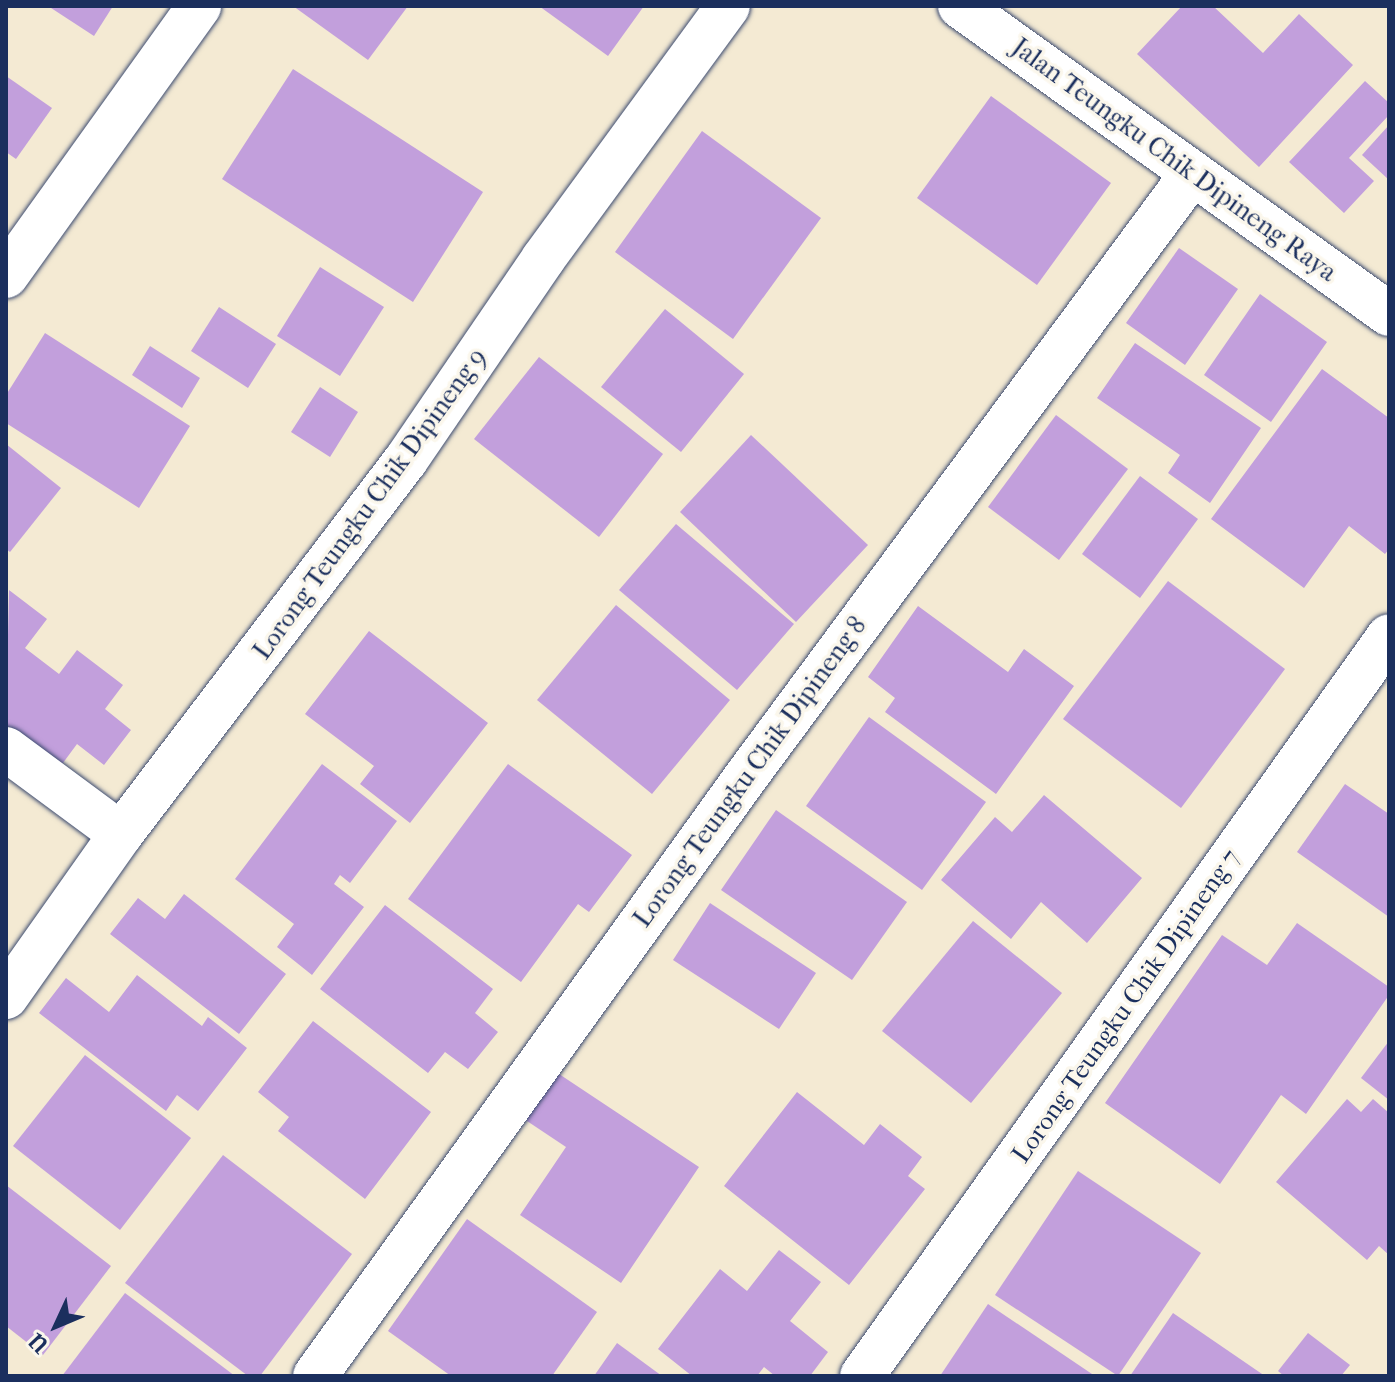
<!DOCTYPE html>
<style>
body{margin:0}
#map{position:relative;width:1395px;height:1382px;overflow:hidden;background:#f4ead3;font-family:"IM FELL French Canon",serif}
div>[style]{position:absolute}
.building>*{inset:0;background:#c29fdc}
.roads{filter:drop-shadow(0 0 2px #3c4b70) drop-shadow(0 0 2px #3c4b70)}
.minor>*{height:44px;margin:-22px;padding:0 22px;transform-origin:22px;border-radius:22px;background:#fff}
span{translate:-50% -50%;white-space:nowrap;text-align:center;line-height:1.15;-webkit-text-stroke:7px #fbf7ec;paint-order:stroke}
.street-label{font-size:26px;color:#1b2f5e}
.frame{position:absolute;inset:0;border:8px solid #1b2f5e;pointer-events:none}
.north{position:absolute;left:16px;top:1286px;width:80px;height:80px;-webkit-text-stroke:6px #fbf7ec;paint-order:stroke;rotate:226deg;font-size:22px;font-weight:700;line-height:32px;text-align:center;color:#1b2f5e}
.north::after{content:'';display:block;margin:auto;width:28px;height:36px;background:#1b2f5e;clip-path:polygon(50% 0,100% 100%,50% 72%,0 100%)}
</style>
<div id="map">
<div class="building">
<div style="clip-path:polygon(48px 6px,113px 6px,94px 36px)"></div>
<div style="clip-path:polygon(293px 6px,408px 6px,368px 60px)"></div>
<div style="clip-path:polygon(539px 6px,644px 6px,608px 56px)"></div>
<div style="clip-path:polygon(1182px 6px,1213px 6px,1263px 53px,1299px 14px,1353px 65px,1259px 167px,1137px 54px)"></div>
<div style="clip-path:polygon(293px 69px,483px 192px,413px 302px,222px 179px)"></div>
<div style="clip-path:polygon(6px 76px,52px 108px,16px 159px,6px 152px)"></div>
<div style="clip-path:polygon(1365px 81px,1389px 103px,1389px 115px,1349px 158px,1374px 181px,1344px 213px,1289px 162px)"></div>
<div style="clip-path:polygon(991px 96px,1111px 183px,1037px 285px,917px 198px)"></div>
<div style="clip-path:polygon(1389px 125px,1389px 180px,1362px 155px)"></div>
<div style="clip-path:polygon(702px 131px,821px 218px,733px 339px,615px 252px)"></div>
<div style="clip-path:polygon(1179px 248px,1238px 289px,1185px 365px,1126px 323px)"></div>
<div style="clip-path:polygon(320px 267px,384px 307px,340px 376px,277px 336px)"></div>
<div style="clip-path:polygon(1260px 294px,1327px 342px,1271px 422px,1204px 375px)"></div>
<div style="clip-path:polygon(219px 307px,276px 344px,248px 388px,191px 351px)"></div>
<div style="clip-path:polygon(665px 309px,744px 374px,681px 452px,601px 387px)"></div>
<div style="clip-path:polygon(45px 333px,190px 426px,139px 508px,6px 423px,6px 395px)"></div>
<div style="clip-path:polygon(1135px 343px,1261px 428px,1210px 503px,1168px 473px,1180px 455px,1097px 398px)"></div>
<div style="clip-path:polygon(150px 346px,200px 378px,182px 408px,132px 375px)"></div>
<div style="clip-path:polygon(539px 357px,663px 454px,599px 537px,474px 439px)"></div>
<div style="clip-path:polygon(1322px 369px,1389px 418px,1389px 549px,1385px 554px,1349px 526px,1304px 588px,1211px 519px)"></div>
<div style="clip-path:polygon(320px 387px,358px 412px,330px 457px,291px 432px)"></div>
<div style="clip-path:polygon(1056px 415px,1128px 469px,1059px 560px,988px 507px)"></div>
<div style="clip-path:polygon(751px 435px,868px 545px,796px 622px,680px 512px)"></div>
<div style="clip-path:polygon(6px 444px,61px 488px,10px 552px,6px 549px)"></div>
<div style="clip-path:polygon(1140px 476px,1198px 519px,1140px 598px,1082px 554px)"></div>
<div style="clip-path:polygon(676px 524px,794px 624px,737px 690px,619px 590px)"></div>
<div style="clip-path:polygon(1168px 581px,1285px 669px,1181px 808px,1063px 719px)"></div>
<div style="clip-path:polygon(9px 590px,47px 619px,25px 648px,59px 674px,77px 650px,123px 685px,105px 709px,131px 730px,104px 765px,77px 744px,60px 767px,6px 725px)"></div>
<div style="clip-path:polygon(616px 605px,730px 700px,652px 794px,537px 700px)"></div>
<div style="clip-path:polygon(918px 606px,1008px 672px,1024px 649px,1074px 686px,996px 794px,885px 712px,895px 698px,868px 677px)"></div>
<div style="clip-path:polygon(369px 631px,488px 723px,410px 823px,360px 784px,374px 766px,305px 714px)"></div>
<div style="clip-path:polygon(869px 717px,986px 802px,922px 890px,806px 806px)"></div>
<div style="clip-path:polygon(322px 764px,397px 821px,350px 883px,340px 875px,334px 884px,364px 907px,312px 975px,277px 947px,294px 924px,235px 879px)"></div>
<div style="clip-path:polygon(508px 764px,632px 855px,589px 912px,578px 904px,521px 982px,408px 899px)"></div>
<div style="clip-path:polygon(1345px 784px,1389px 814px,1389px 917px,1297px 852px)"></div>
<div style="clip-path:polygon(1044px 795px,1142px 878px,1087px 943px,1041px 902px,1011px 939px,941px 880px,995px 817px,1012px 832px)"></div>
<div style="clip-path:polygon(776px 810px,907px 902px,852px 980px,721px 890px)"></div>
<div style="clip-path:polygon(184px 894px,286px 974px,239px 1034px,110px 934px,138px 898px,165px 919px)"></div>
<div style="clip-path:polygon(710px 903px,816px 973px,779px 1029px,673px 960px)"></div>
<div style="clip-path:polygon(385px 905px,493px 989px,475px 1013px,498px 1032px,468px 1069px,445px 1052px,428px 1073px,320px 989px)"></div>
<div style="clip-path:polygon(973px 921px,1062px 993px,971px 1103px,882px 1031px)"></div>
<div style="clip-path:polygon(1297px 923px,1389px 987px,1389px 995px,1306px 1114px,1281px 1095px,1220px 1184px,1105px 1103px,1222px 935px,1267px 965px)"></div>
<div style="clip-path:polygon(137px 975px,202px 1026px,208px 1017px,247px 1048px,198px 1111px,177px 1095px,166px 1111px,39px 1013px,66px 978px,109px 1012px)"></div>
<div style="clip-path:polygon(313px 1021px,431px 1112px,365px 1199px,278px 1131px,289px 1117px,258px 1092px)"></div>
<div style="clip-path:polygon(1389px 1041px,1389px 1100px,1361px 1078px)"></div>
<div style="clip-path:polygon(85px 1055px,191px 1138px,120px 1230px,13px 1146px)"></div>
<div style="clip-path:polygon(553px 1070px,699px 1167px,621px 1283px,520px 1215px,566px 1147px,521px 1117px)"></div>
<div style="clip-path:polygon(797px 1092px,864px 1145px,880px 1124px,922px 1157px,908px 1176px,925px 1189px,849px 1285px,724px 1186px)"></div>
<div style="clip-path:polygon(1347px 1099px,1361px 1112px,1373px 1099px,1389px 1113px,1389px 1255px,1379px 1246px,1367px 1260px,1276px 1182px)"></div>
<div style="clip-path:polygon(223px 1155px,352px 1254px,260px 1376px,248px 1376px,125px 1283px)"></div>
<div style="clip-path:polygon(1078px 1171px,1201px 1253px,1118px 1376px,995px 1295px)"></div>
<div style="clip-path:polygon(6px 1185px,111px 1266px,43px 1355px,6px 1326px)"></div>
<div style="clip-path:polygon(467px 1219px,597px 1312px,552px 1376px,451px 1376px,388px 1331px)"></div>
<div style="clip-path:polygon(779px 1250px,821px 1282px,790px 1321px,828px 1352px,810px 1376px,775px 1376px,764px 1367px,757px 1376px,692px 1376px,658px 1349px,720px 1269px,747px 1291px)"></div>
<div style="clip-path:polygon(125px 1293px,235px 1376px,62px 1376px)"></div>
<div style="clip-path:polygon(988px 1304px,1095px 1376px,940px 1376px)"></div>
<div style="clip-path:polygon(1173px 1313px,1265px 1376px,1130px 1376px)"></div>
<div style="clip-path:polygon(1308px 1333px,1350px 1365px,1341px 1376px,1284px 1376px,1278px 1371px)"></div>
<div style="clip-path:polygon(617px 1343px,662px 1376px,594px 1376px)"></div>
</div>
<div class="roads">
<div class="minor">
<div style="left:960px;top:6px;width:528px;rotate:35.68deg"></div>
<div style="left:6px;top:276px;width:332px;rotate:-54.4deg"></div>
<div style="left:6px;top:749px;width:143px;rotate:36.5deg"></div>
<div style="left:6px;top:997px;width:199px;rotate:-54.8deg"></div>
<div style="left:121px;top:834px;width:470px;rotate:-52.7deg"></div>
<div style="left:406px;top:460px;width:243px;rotate:-55.7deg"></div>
<div style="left:543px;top:259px;width:313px;rotate:-53.8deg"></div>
<div style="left:315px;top:1376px;width:737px;rotate:-54.28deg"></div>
<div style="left:745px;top:778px;width:751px;rotate:-53.5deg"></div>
<div style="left:862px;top:1376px;width:908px;rotate:-54.54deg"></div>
</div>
</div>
<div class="street-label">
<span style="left:1174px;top:160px;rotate:36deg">Jalan Teungku Chik Dipineng Raya</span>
<span style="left:370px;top:504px;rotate:-54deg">Lorong Teungku Chik Dipineng 9</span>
<span style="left:750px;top:772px;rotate:-54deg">Lorong Teungku Chik Dipineng 8</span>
<span style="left:1126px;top:1006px;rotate:-55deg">Lorong Teungku Chik Dipineng 7</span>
</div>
<div class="frame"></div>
<div class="north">U</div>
</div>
